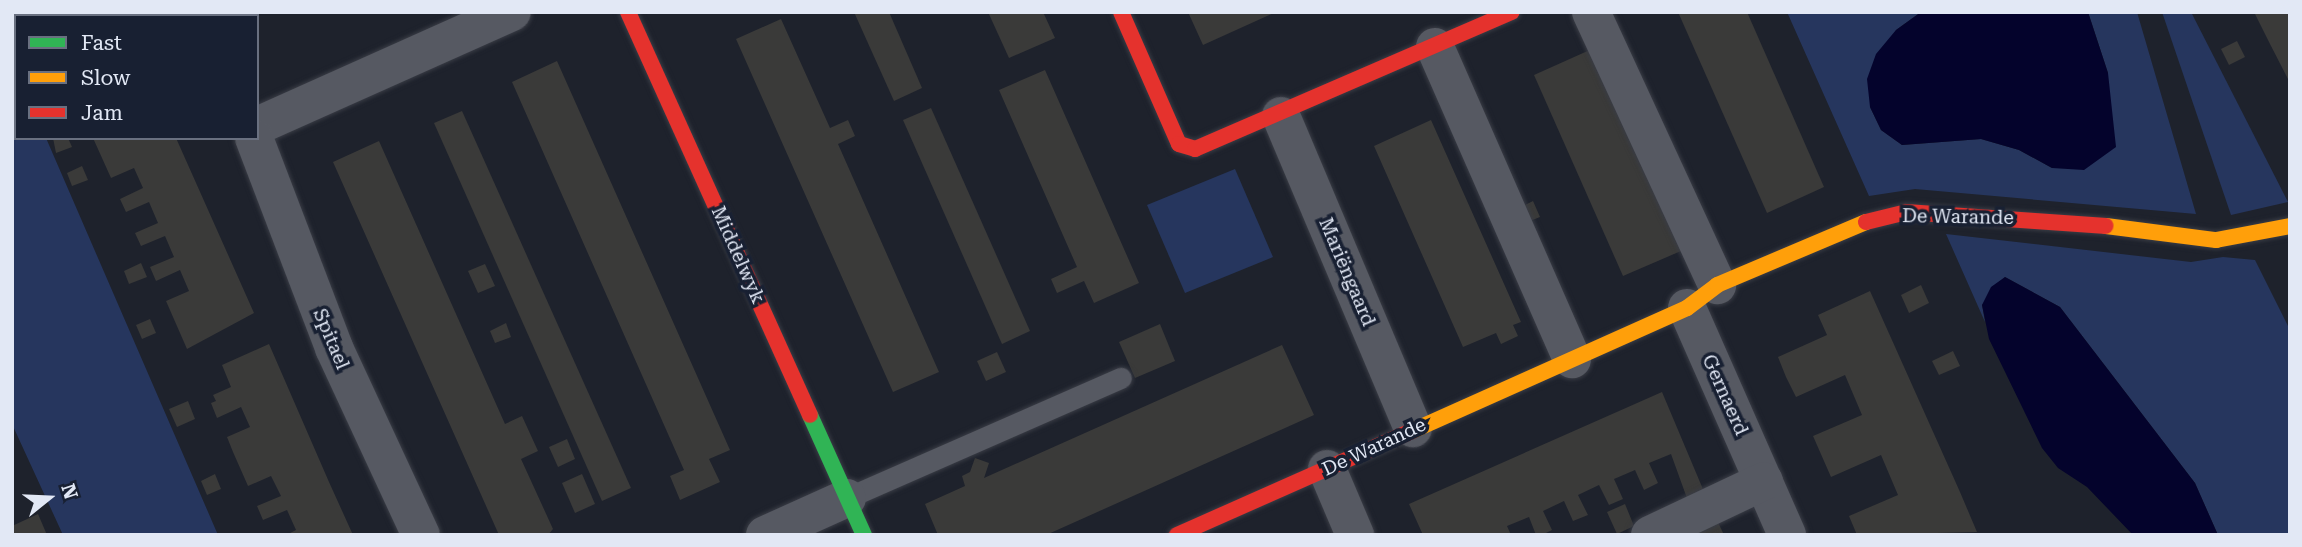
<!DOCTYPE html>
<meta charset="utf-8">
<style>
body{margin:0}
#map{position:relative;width:2302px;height:547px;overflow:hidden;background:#1e222c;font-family:"Roboto Serif",serif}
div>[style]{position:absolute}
.green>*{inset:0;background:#26365e}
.water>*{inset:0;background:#04032c}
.building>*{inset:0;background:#3a3a39}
.roads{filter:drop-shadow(0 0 2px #393c45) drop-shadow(0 0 2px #393c45)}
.lane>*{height:21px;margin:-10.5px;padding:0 10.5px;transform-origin:10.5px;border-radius:10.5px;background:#565962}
.street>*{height:38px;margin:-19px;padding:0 19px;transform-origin:19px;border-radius:19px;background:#565962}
.fast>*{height:16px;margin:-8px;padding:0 8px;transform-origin:8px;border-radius:8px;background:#30b455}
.slow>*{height:16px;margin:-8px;padding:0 8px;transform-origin:8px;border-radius:8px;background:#ff9f0a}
.jam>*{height:16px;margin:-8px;padding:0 8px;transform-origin:8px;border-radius:8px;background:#e5322d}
span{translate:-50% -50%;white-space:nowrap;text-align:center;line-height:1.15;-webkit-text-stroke:7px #182032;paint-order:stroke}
.street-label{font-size:19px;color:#e2e8f5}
.frame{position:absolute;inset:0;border:14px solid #e2e8f5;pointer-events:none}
.legend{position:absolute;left:14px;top:14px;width:245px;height:126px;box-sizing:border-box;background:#182032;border:2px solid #697080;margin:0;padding:9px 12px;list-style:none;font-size:21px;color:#e2e8f5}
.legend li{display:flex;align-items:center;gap:14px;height:35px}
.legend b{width:35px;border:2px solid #697080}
.north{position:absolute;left:14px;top:463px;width:70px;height:70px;-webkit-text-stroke:5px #182032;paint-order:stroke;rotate:72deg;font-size:19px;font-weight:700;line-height:28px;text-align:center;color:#e2e8f5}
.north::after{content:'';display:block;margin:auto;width:24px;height:32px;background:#e2e8f5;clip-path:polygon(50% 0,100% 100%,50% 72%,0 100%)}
</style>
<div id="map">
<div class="green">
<div style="clip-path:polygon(1787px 12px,1921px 12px,1896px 30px,1870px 107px,1881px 130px,1902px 145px,1981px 139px,2019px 150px,2052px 168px,2108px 73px,2088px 12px,2137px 12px,2196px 214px,1915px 189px,1869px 196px)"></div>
<div style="clip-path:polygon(2162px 12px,2191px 12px,2288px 202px,2231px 215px)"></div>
<div style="clip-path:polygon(12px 80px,16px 138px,46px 138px,218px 535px,63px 535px,12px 424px)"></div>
<div style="clip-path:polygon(1235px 169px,1273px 257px,1185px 293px,1147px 205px)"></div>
<div style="clip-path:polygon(1946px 234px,2191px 262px,2223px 257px,2255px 260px,2290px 330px,2290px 535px,2218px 535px,2195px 483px,2060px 307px,2005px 277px,1982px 305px,1985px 322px)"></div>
</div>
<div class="water">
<div style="clip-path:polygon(1921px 12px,2088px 12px,2108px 73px,2116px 147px,2084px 170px,2052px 168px,2019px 150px,1981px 139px,1902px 145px,1881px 130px,1870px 107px,1867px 79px,1876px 54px,1896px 30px)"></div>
<div style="clip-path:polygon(2005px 277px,2060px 307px,2195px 483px,2218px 535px,2133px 535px,2087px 487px,2058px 468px,2042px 448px,1989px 339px,1982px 305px,1991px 287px)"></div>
</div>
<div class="building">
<div style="clip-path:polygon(854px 12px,889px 12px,922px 88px,894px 101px)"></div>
<div style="clip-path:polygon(988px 12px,1043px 12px,1055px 38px,1009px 58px)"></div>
<div style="clip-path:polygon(1188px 12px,1276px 12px,1203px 45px)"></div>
<div style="clip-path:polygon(1678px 12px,1747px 12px,1824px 187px,1767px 213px)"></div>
<div style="clip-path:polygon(2254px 12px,2290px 12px,2290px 83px,2270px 44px)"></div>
<div style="clip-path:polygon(781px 19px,830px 128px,848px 120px,855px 136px,838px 144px,939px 372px,893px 392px,736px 39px)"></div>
<div style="clip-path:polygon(2237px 41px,2245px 57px,2229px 65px,2221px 49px)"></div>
<div style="clip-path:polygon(1592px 49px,1681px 251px,1623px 276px,1534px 75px)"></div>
<div style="clip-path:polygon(557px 61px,730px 450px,709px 459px,720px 482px,680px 500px,670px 476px,684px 470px,512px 82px)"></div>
<div style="clip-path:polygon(1045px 70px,1139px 283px,1094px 303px,1084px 281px,1057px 293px,1051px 279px,1077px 267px,999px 90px)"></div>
<div style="clip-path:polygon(931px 108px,1030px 331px,1002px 344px,903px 120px)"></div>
<div style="clip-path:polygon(462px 111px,631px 488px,602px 501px,434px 123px)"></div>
<div style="clip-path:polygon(1431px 120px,1521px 322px,1513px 325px,1518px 336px,1501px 344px,1496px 333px,1463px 347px,1374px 146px)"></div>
<div style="clip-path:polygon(53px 138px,68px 138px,72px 147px,56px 153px)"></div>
<div style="clip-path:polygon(93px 138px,176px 138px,254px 313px,187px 349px,166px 301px,189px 291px,180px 270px,156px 281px,150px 267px,174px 257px,165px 236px,141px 246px,135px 233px,158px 223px,149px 202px,126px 212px,120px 199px,143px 188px,134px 168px,111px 178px)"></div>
<div style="clip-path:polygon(379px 141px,505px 424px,522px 416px,538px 451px,521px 459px,553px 529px,548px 535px,499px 535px,333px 162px)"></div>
<div style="clip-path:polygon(82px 166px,88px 180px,72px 186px,67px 173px)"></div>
<div style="clip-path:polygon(1533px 201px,1540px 217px,1525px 223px,1519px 208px)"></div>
<div style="clip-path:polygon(141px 263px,147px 277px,129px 284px,124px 271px)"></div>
<div style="clip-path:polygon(485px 264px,495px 286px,478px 293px,468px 271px)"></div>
<div style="clip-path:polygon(1921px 285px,1929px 303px,1909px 313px,1901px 295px)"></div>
<div style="clip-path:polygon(1870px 291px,1960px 492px,1977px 532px,1857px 535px,1849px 516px,1898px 495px,1881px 455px,1831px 477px,1813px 436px,1862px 415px,1845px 375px,1796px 397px,1786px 377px,1778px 357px,1827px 335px,1818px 315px)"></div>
<div style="clip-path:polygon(150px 319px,156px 333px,142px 339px,136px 325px)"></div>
<div style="clip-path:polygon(506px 323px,511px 337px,495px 343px,490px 331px)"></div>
<div style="clip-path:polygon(1160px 324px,1175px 361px,1135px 378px,1119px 342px)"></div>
<div style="clip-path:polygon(269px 344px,329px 482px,353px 535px,286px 535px,296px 530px,287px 510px,263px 520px,257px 506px,281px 496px,271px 476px,248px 486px,233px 452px,227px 437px,250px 427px,241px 407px,217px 418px,211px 403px,216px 401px,213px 395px,231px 387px,222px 365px)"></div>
<div style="clip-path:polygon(1282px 345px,1314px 415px,1046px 535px,938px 535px,925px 504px,965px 486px,962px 476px,970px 472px,975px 458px,989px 463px,984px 478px)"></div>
<div style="clip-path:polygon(1953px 351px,1960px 366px,1939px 375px,1932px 361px)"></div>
<div style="clip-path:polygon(997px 352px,1006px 372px,986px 381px,977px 361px)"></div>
<div style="clip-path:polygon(1662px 392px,1705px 494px,1688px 501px,1671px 454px,1649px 463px,1658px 483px,1644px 490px,1635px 470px,1614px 479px,1623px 499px,1609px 505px,1599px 485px,1578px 495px,1588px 515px,1573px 521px,1564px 501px,1543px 511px,1552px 530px,1542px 535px,1536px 535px,1529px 517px,1507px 526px,1511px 535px,1423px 535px,1409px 504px)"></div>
<div style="clip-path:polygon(188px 401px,195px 419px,177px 427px,169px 409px)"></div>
<div style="clip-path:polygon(567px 439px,575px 459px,558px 467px,549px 447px)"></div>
<div style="clip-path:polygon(215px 474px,221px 489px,207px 495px,201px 481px)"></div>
<div style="clip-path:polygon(582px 474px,595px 504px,575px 513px,562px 483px)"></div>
<div style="clip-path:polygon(1625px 504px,1634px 526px,1617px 534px,1607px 512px)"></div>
<div style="clip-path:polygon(38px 514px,47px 535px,12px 535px,12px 526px)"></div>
<div style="clip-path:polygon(1716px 518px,1724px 535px,1678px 535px)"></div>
</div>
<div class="roads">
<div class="lane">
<div style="left:847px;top:498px;width:299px;rotate:-23.7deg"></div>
</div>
<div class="street">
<div style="left:1591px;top:12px;width:301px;rotate:65.2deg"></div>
<div style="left:1435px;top:47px;width:341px;rotate:66.3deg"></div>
<div style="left:1281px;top:116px;width:339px;rotate:67.1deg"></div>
<div style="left:257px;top:126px;width:279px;rotate:-24.1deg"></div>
<div style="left:254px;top:138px;width:225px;rotate:69.1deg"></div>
<div style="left:334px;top:348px;width:206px;rotate:65.1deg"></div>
<div style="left:1687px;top:308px;width:248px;rotate:66.2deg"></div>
<div style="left:1327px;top:469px;width:72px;rotate:67deg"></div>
<div style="left:765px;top:535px;width:90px;rotate:-24.3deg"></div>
<div style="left:1650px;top:535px;width:126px;rotate:-25.3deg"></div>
</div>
<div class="fast">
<div style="left:810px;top:415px;width:132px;rotate:65.8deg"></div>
</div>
<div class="slow">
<div style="left:2106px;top:226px;width:111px;rotate:7.3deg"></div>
<div style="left:2216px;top:240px;width:75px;rotate:-10.7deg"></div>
<div style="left:1412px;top:431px;width:301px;rotate:-24.1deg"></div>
<div style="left:1687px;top:308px;width:38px;rotate:-37deg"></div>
<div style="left:1717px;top:285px;width:162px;rotate:-22.9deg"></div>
</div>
<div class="jam">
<div style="left:628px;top:12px;width:442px;rotate:65.7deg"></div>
<div style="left:1121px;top:12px;width:144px;rotate:66.3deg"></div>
<div style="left:1179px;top:144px;width:17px;rotate:17deg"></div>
<div style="left:1195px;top:149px;width:345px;rotate:-23.4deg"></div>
<div style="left:1866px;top:222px;width:42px;rotate:-13.7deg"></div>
<div style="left:1907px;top:212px;width:199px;rotate:4deg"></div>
<div style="left:1177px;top:535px;width:257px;rotate:-23.9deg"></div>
</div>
</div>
<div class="street-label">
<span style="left:1958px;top:217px;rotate:1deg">De Warande</span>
<span style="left:738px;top:255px;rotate:66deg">Middelwyk</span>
<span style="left:1347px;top:272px;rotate:67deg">Mariëngaard</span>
<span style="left:331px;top:339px;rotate:67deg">Spitael</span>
<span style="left:1725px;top:395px;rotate:66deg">Gernaerd</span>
<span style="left:1374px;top:447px;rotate:-25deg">De Warande</span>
</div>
<div class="frame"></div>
<ul class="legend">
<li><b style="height:9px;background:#30b455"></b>Fast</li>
<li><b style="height:9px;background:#ff9f0a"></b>Slow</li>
<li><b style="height:9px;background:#e5322d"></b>Jam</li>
</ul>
<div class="north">N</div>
</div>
